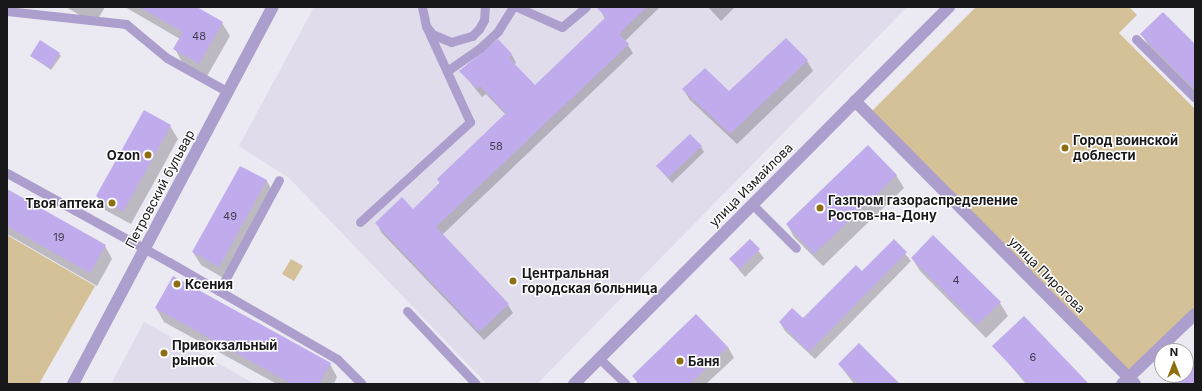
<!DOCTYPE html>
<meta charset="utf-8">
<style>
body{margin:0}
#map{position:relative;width:1202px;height:391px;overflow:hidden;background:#ebe9f1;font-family:Inter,sans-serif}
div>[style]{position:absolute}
.built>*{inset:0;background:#e0dceb}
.green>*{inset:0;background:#d4c198}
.shadow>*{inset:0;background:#0003}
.building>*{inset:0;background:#c0abec}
.service>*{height:9px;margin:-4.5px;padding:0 4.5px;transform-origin:4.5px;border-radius:4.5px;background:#ac9ecd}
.minor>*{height:12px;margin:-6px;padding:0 6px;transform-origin:6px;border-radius:6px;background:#ac9ecd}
.tertiary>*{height:12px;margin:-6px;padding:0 6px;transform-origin:6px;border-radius:6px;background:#ac9ecd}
.dots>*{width:11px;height:11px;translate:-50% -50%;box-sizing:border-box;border:2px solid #fff;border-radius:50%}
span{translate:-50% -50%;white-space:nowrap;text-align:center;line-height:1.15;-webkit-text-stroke:3px #fff;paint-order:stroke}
.number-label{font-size:11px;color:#423c4e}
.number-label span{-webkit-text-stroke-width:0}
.poi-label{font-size:13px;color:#18171a;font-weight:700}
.left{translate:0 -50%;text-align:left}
.right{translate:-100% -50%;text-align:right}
.street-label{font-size:13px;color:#18171a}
.frame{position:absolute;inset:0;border:8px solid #18171a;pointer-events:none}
.north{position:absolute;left:1154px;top:343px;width:40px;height:40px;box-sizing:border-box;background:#fff;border:1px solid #a3a2a3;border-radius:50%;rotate:0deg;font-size:11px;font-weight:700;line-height:16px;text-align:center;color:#18171a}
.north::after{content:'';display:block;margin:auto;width:14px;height:18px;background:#8f6e12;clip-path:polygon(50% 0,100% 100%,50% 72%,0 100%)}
</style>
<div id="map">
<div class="built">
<div style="clip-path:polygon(314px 7px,907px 7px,537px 384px,487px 384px,289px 178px,239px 146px)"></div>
<div style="clip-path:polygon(144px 322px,255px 384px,111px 384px)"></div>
</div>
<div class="green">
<div style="clip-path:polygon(976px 7px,1129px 7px,1137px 15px,1119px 33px,1195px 109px,1195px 312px,1128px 376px,869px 114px)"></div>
<div style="clip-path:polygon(7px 235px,95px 286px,39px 384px,7px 384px)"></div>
<div style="clip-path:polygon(291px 259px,303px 266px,294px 281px,282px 274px)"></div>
</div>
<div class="shadow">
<div style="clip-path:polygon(66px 7px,105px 7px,95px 24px)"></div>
<div style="clip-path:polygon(125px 7px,195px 7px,222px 23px,230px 36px,207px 76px,182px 62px,175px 49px,180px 39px)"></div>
<div style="clip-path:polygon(599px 7px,660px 7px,625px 41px,633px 53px,442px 235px,508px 305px,513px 313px,484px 340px,381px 232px,377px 223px,413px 210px,506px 115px,486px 94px,482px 97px,461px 71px,512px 55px,516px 63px,514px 65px,535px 86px,605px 19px)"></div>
<div style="clip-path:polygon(708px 7px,735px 7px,721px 21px)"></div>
<div style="clip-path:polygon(1142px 35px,1195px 46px,1195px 93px,1148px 45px)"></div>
<div style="clip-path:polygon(59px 54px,61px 56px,51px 70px,31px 56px)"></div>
<div style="clip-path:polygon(807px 61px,813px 71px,737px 144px,690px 100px,683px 89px,729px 93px)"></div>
<div style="clip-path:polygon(170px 126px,178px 139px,131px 224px,105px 210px,97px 196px)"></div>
<div style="clip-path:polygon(701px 147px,704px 152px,672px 183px,657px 166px)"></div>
<div style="clip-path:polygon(240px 167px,267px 181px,274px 195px,227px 280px,201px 265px,193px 252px)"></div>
<div style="clip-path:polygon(896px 175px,904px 188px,823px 266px,794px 237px,787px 224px)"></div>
<div style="clip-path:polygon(7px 190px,105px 246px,112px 259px,97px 286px,7px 234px)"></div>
<div style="clip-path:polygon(933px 236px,1000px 303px,1008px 316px,986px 338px,920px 271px,912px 258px)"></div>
<div style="clip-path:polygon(750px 240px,764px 258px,745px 277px,730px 259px)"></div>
<div style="clip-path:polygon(894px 240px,911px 261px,815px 359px,785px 331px,780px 322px,803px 320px,862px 272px)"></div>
<div style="clip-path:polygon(156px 308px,330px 364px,337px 377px,334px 384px,277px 384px,164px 322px)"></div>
<div style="clip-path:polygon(994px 346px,1087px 384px,1026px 384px)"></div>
<div style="clip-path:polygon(728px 347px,734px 358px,706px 384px,638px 384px,633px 376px)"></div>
<div style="clip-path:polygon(839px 364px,899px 384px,854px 384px)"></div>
</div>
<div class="building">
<div style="clip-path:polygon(139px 7px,197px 7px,223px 22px,199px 64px,173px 49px,183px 32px)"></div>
<div style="clip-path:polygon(596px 7px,647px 7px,619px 34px,629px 44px,436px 227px,509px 304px,479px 332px,375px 223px,402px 197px,413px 209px,440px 183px,437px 179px,506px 113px,480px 86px,477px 89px,459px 71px,498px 39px,512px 54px,509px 58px,535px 85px,606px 17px)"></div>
<div style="clip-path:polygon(1163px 12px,1195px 44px,1195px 90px,1140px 34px)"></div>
<div style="clip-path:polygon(786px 38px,808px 60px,730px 134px,682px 89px,705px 68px,729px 91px)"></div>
<div style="clip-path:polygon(40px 40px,60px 53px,50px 68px,30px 56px)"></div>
<div style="clip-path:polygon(144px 110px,171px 125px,123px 212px,96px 196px)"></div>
<div style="clip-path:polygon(690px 134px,702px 146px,668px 178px,656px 166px)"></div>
<div style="clip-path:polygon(868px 145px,897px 175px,814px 254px,786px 224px)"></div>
<div style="clip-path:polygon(240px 166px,267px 180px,219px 267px,192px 252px)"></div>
<div style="clip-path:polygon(7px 189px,106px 245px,90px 273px,7px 226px)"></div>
<div style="clip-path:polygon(933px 235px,1001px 302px,977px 325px,911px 258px)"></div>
<div style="clip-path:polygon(750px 239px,760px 249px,740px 269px,729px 259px)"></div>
<div style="clip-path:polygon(894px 239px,907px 252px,809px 352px,779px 322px,792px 308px,803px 318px,856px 265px,862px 271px)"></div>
<div style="clip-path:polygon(173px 276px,331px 363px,319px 384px,292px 384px,155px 308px)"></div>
<div style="clip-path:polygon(696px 314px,728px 347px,690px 384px,640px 384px,632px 376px)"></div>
<div style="clip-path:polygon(1024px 316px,1089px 384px,1028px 384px,992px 346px)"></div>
<div style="clip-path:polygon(859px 343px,900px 384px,858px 384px,838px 364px)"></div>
<div style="clip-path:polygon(1195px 361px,1195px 384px,1171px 384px,1180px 375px,1186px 375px,1186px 370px)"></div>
</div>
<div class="service">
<div style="left:422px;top:7px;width:19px;rotate:78deg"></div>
<div style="left:426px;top:26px;width:10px;rotate:53deg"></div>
<div style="left:432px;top:34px;width:21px;rotate:23deg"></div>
<div style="left:451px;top:42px;width:22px;rotate:-16deg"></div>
<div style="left:472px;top:36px;width:10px;rotate:-45deg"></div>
<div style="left:479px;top:29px;width:10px;rotate:-61deg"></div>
<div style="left:484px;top:20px;width:13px;rotate:-86deg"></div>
<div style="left:517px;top:7px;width:49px;rotate:24deg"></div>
<div style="left:562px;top:27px;width:31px;rotate:-40deg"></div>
<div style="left:7px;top:11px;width:120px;rotate:6.2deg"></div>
<div style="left:126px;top:24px;width:53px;rotate:39.7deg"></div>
<div style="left:167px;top:58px;width:70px;rotate:29.1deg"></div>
<div style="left:1136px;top:39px;width:83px;rotate:45deg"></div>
<div style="left:447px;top:71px;width:40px;rotate:-34.9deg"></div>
<div style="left:480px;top:48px;width:25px;rotate:-43deg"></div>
<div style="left:498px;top:31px;width:28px;rotate:-58deg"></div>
<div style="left:7px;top:173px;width:185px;rotate:28.8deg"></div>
<div style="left:169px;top:262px;width:194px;rotate:30deg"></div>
<div style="left:337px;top:359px;width:35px;rotate:45deg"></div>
<div style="left:752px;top:204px;width:62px;rotate:45deg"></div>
<div style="left:360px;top:222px;width:149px;rotate:-42.3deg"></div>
<div style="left:470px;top:122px;width:106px;rotate:-114.6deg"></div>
<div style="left:219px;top:291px;width:126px;rotate:-61.6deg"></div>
<div style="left:407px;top:311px;width:100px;rotate:46.6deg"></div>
<div style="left:599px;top:358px;width:37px;rotate:44deg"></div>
</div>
<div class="minor">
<div style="left:855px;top:101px;width:398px;rotate:45.3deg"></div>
</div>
<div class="tertiary">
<div style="left:73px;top:384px;width:427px;rotate:-62.1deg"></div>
<div style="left:574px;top:384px;width:532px;rotate:-45.15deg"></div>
<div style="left:1122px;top:384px;width:101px;rotate:-43.8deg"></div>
</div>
<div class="dots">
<div style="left:1065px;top:148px;background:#8f6e12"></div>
<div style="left:148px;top:155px;background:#8f6e12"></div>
<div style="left:112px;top:203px;background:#8f6e12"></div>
<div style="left:820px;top:208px;background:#8f6e12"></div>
<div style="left:513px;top:281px;background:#8f6e12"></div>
<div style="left:177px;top:284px;background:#8f6e12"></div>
<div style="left:164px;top:353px;background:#8f6e12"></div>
<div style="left:680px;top:361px;background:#8f6e12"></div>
</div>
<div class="number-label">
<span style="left:199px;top:36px">48</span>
<span style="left:496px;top:146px">58</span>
<span style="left:230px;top:216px">49</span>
<span style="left:59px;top:237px">19</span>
<span style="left:956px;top:280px">4</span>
<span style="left:1033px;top:357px">6</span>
</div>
<div class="poi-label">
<span class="left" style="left:1073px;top:148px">Город воинской<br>доблести</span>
<span class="right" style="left:140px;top:155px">Ozon</span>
<span class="left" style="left:828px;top:208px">Газпром газораспределение<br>Ростов-на-Дону</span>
<span class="right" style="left:104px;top:203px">Твоя аптека</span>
<span class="left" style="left:522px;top:281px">Центральная<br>городская больница</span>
<span class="left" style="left:185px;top:284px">Ксения</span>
<span class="left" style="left:172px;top:353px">Привокзальный<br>рынок</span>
<span class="left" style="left:688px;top:361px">Баня</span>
</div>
<div class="street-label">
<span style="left:751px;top:185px;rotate:-45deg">улица Измайлова</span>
<span style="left:160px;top:189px;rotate:-62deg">Петровский бульвар</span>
<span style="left:1047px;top:275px;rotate:45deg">улица Пирогова</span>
</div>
<div class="frame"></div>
<div class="north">N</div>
</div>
